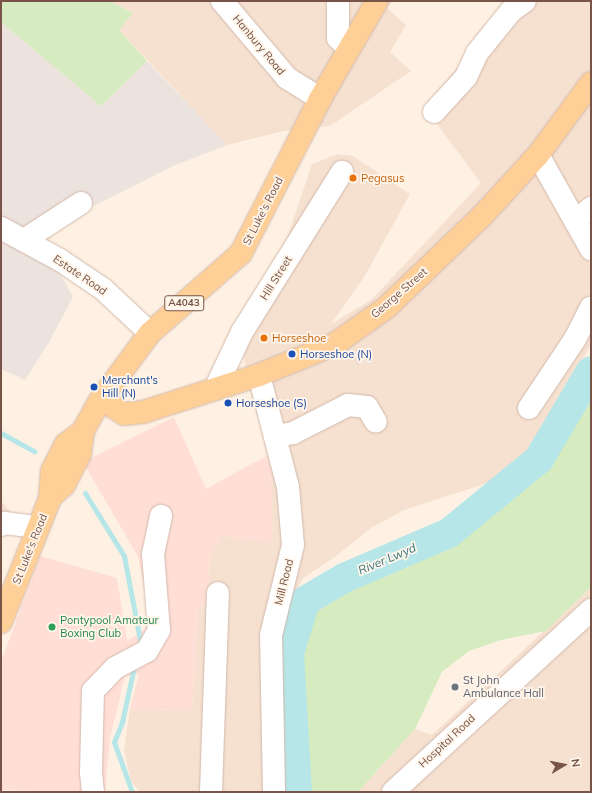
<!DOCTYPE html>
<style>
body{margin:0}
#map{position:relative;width:592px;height:793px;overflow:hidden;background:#fef1e3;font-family:Mulish,sans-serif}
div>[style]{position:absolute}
.residential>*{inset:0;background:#f6e1d1}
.commercial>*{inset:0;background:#ffded6}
.industrial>*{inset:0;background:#ede3de}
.green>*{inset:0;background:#d6ecc0}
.stream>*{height:5px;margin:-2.5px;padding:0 2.5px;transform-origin:2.5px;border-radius:2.5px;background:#b6e6e8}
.river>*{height:30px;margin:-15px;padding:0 15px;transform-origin:15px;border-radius:15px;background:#b6e6e8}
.roads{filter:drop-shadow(0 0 1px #d2b9ab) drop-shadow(0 0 1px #d2b9ab)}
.minor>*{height:22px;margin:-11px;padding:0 11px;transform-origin:11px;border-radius:11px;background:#fff}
.major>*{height:22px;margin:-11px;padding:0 11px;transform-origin:11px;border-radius:11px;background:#ffcf98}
.dots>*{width:11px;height:11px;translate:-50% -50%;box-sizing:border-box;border:2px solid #fff5ea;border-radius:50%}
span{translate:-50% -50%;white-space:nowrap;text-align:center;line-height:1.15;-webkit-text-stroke:3.5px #fff5ea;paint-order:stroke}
.shield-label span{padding:1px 3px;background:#fff5ea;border:1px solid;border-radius:3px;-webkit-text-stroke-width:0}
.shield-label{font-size:10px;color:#775447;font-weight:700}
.street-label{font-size:11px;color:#775447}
.food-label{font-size:11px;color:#c56008}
.left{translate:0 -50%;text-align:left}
.transit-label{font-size:11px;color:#164399}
.leisure-label{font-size:11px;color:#27864d}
.worship-label{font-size:11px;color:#5b616d}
.water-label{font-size:12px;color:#3a797e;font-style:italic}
.frame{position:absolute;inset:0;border:2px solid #775447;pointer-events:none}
.north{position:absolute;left:544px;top:745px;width:40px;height:40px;-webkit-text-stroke:3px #fff5ea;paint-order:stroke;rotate:80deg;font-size:11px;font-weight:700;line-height:16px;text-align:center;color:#775447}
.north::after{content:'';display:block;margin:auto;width:14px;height:18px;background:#775447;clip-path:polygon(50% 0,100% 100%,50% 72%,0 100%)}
</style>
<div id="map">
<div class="residential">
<div style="clip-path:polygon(109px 1px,393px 1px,387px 8px,406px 25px,390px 52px,411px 71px,330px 126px,284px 131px,227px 145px,119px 30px,133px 13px)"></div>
<div style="clip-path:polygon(513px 1px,591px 1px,591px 345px,520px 465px,503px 478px,404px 510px,371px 528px,336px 556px,302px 579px,287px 612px,282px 647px,286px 792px,140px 792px,131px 781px,124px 750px,130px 709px,192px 710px,198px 608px,207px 604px,210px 555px,221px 536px,271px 542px,271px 464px,251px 394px,237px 322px,287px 238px,312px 164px,338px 154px,353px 156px,410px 194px,366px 274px,331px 324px,371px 300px,481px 183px,424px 107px)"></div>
<div style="clip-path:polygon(1px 501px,14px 515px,1px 533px)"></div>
<div style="clip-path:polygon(591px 587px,591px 792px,358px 792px,415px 729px,432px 735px)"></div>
</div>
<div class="commercial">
<div style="clip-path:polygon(174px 417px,206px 489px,268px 455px,271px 464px,272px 543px,221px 536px,210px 555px,207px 604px,198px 609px,192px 710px,130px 709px,139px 674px,125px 676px,110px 738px,105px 792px,1px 790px,1px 662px,40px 556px,117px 578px,127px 641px,145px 629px,149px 608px,138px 557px,83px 462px)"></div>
</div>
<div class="industrial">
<div style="clip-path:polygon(1px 22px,101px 106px,147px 61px,227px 145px,173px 166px,38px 234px,73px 297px,48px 344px,25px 380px,1px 369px)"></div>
</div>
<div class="green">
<div style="clip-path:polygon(1px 1px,109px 1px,133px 13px,119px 30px,147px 61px,101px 106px,1px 22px)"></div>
<div style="clip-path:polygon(591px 400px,591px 587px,546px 631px,501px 640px,469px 651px,442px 672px,415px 729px,358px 792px,311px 792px,300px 633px,314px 606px,374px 569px,445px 545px,528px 486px)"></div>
</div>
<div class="stream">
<div style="left:1px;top:433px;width:38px;rotate:29deg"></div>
<div style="left:85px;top:493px;width:74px;rotate:58.2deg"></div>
<div style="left:124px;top:556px;width:86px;rotate:79.2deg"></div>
<div style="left:132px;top:792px;width:53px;rotate:-109.8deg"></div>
<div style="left:114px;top:742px;width:22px;rotate:-68deg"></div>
<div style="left:122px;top:722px;width:56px;rotate:-77.7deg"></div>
</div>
<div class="river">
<div style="left:297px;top:792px;width:139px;rotate:-93.3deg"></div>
<div style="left:289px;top:653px;width:54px;rotate:-72.9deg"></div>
<div style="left:305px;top:601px;width:45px;rotate:-30.5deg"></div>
<div style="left:344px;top:578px;width:114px;rotate:-23.2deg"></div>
<div style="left:449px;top:533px;width:117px;rotate:-39.4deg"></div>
<div style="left:539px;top:459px;width:102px;rotate:-59.4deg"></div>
</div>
<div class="roads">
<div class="minor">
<div style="left:222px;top:1px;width:101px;rotate:49.8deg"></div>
<div style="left:287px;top:78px;width:39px;rotate:32deg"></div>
<div style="left:338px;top:1px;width:37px;rotate:90deg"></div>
<div style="left:338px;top:38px;width:15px;rotate:42deg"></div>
<div style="left:434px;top:112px;width:47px;rotate:-47.6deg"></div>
<div style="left:466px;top:77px;width:26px;rotate:-65deg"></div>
<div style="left:477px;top:53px;width:54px;rotate:-51deg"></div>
<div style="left:511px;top:11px;width:17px;rotate:-36deg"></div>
<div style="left:538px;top:155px;width:108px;rotate:60.6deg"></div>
<div style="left:575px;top:221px;width:21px;rotate:-39deg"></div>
<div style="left:1px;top:228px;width:67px;rotate:28.5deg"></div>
<div style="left:60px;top:260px;width:52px;rotate:34deg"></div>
<div style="left:103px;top:289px;width:64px;rotate:43.1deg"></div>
<div style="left:24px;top:240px;width:68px;rotate:-33deg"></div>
<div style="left:259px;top:375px;width:116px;rotate:75.5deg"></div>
<div style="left:288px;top:487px;width:58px;rotate:85.1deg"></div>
<div style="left:293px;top:545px;width:93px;rotate:103.7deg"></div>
<div style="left:271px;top:635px;width:157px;rotate:88.9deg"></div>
<div style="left:216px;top:387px;width:61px;rotate:-64.7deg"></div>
<div style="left:242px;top:332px;width:189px;rotate:-58deg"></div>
<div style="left:529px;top:408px;width:83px;rotate:-56.3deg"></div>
<div style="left:575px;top:339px;width:35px;rotate:-63deg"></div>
<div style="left:275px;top:436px;width:18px;rotate:-9deg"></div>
<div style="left:293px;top:433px;width:62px;rotate:-27deg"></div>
<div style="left:348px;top:405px;width:19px;rotate:6deg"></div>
<div style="left:367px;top:407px;width:17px;rotate:59deg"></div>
<div style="left:1px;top:525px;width:4px;rotate:-34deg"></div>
<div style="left:4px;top:523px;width:34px;rotate:7deg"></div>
<div style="left:93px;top:792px;width:20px;rotate:-96deg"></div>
<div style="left:91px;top:772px;width:81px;rotate:-88.6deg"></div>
<div style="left:93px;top:691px;width:32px;rotate:-46deg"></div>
<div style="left:115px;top:668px;width:36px;rotate:-28deg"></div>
<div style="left:147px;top:651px;width:24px;rotate:-60deg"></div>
<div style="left:159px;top:630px;width:76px;rotate:-94.5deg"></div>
<div style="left:153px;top:554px;width:39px;rotate:-78deg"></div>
<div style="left:211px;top:792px;width:199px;rotate:-88deg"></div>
<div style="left:393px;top:792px;width:269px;rotate:-42.6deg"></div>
</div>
<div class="major">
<div style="left:101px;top:399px;width:27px;rotate:33deg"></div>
<div style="left:124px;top:414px;width:19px;rotate:-6deg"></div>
<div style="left:143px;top:412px;width:122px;rotate:-17.7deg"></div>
<div style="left:259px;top:375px;width:82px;rotate:-22.2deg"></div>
<div style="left:335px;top:344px;width:64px;rotate:-35.4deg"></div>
<div style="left:387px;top:307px;width:133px;rotate:-43.8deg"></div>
<div style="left:483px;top:215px;width:81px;rotate:-47.5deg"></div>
<div style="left:538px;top:155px;width:89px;rotate:-53.6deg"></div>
<div style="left:50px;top:498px;width:19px;rotate:-43deg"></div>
<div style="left:64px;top:485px;width:36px;rotate:-63deg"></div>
<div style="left:80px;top:453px;width:22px;rotate:-82deg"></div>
<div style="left:1px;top:622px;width:133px;rotate:-68.4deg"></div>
<div style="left:50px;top:498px;width:27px;rotate:-86deg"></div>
<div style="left:52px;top:471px;width:30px;rotate:-63deg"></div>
<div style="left:66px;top:444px;width:21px;rotate:-37deg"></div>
<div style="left:83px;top:431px;width:37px;rotate:-61deg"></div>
<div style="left:101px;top:399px;width:82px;rotate:-53.4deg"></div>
<div style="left:150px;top:333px;width:121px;rotate:-41.3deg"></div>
<div style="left:241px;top:253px;width:173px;rotate:-62.8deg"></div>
<div style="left:320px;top:99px;width:113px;rotate:-59.8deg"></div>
</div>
</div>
<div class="dots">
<div style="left:353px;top:178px;background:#e8710a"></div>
<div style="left:264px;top:338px;background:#e8710a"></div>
<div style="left:292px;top:354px;background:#1a4fb4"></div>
<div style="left:94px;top:387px;background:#1a4fb4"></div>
<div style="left:228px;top:403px;background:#1a4fb4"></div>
<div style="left:52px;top:627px;background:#2e9e5b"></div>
<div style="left:455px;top:687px;background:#6b7280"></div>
</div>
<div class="shield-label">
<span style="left:184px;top:303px">A4043</span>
</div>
<div class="street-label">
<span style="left:259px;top:45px;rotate:50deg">Hanbury Road</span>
<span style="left:263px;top:211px;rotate:-63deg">St Luke's Road</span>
<span style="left:80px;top:275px;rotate:34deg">Estate Road</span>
<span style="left:276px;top:278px;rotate:-58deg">Hill Street</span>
<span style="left:399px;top:293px;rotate:-41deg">George Street</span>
<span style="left:30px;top:549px;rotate:-68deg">St Luke's Road</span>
<span style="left:284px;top:582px;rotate:-76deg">Mill Road</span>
<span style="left:447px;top:741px;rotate:-43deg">Hospital Road</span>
</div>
<div class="food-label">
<span class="left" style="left:361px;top:178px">Pegasus</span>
<span class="left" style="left:272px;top:338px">Horseshoe</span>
</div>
<div class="transit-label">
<span class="left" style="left:300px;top:354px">Horseshoe (N)</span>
<span class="left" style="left:102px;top:387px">Merchant's<br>Hill (N)</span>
<span class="left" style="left:236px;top:403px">Horseshoe (S)</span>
</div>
<div class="leisure-label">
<span class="left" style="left:60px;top:627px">Pontypool Amateur<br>Boxing Club</span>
</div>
<div class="worship-label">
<span class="left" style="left:463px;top:687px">St John<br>Ambulance Hall</span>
</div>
<div class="water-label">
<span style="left:387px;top:559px;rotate:-23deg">River Lwyd</span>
</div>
<div class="frame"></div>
<div class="north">N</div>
</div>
